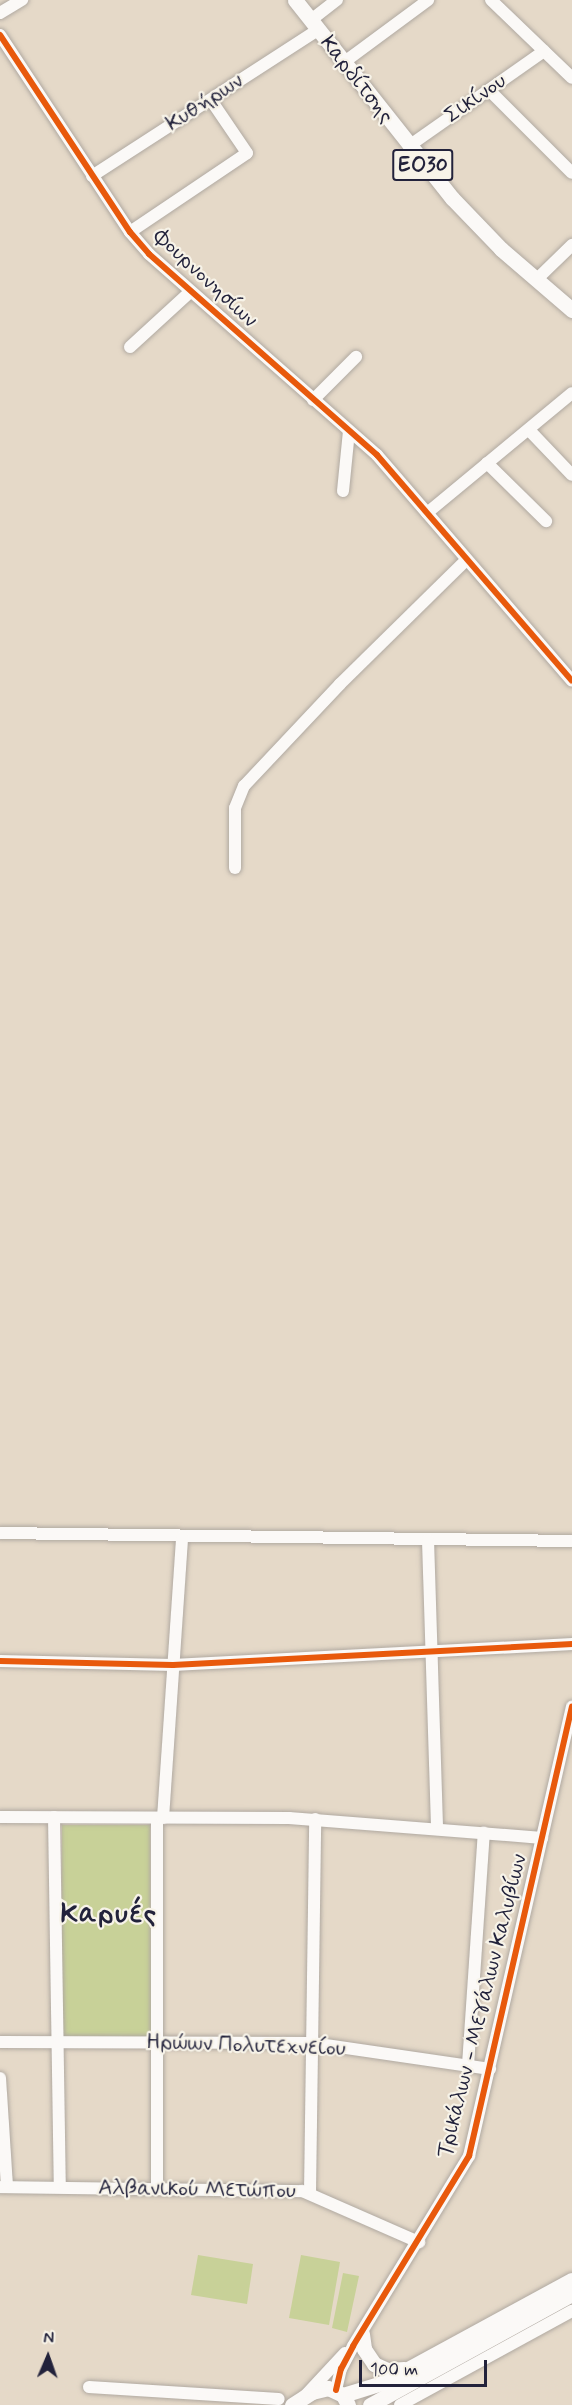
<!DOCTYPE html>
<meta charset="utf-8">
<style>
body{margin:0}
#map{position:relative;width:572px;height:2405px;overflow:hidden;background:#e5d9c8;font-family:Mynerve,sans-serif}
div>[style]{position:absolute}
.green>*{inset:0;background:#c8d198}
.roads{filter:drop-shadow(0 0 2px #b0a9a1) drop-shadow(0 0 2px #b0a9a1)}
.minor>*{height:12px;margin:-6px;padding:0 6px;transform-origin:6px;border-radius:6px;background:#fbf9f7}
.major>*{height:15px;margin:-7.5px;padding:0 7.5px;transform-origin:7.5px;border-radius:7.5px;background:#fbf9f7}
.cycleway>*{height:6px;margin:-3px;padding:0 3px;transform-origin:3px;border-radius:3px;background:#e8590c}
span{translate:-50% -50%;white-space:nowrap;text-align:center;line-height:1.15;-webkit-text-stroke:4.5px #f7f3e8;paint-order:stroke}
.shield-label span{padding:2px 4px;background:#f7f3e8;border:2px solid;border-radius:4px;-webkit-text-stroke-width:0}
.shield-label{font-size:21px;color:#22223b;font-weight:700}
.street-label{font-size:22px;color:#22223b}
.district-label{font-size:28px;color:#22223b;font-weight:700;letter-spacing:1.5px}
.north{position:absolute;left:18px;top:2327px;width:60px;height:60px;-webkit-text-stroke:4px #f7f3e8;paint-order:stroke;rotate:2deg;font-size:16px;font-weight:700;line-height:24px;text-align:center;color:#22223b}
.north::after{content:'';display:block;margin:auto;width:21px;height:27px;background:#22223b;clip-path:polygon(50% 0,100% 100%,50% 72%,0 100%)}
.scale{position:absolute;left:359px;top:2360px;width:128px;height:27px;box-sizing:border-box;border:3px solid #22223b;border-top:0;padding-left:8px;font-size:18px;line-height:21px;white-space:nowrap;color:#22223b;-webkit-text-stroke:4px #f7f3e8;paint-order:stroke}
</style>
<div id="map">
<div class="green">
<div style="clip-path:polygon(62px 1825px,150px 1825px,151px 2037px,61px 2037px)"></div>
<div style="clip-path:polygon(198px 2255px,253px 2264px,247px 2304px,191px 2295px)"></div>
<div style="clip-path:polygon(301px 2255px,340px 2262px,329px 2325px,289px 2318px)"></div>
<div style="clip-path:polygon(343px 2273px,359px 2276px,347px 2332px,332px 2328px)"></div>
</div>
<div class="roads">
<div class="minor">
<div style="left:491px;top:0;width:112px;rotate:43.9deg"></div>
<div style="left:0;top:13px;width:26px;rotate:-31deg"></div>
<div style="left:311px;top:20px;width:33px;rotate:-38deg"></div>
<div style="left:0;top:35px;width:236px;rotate:56.6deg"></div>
<div style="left:130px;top:232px;width:29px;rotate:49deg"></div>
<div style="left:149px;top:254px;width:304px;rotate:41.4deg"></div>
<div style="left:377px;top:455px;width:298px;rotate:49.2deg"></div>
<div style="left:343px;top:63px;width:106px;rotate:-36.5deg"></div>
<div style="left:489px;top:90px;width:117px;rotate:45deg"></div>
<div style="left:409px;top:146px;width:165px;rotate:-35.1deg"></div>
<div style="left:92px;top:176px;width:269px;rotate:-32.9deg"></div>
<div style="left:130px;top:232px;width:141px;rotate:-34deg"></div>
<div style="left:247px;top:153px;width:64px;rotate:-124.2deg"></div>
<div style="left:537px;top:279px;width:49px;rotate:-44.2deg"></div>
<div style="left:130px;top:347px;width:81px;rotate:-42.5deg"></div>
<div style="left:313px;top:400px;width:61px;rotate:-45deg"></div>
<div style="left:529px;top:430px;width:62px;rotate:46.3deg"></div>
<div style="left:487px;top:463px;width:83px;rotate:44.5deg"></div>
<div style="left:343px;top:491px;width:60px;rotate:-84.3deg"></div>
<div style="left:427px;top:513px;width:188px;rotate:-39.6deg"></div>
<div style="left:235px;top:868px;width:60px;rotate:-90deg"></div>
<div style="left:235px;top:808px;width:24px;rotate:-68deg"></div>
<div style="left:244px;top:786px;width:140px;rotate:-46.7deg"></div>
<div style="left:340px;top:684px;width:177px;rotate:-44.5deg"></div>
<div style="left:0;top:1533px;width:572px;rotate:0.8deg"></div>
<div style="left:428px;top:1540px;width:289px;rotate:88.2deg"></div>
<div style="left:0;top:1661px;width:173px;rotate:1.3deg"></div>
<div style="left:173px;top:1665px;width:400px;rotate:-3deg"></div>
<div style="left:0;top:1817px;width:289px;rotate:0.2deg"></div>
<div style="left:289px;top:1818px;width:254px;rotate:4.5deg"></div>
<div style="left:54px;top:1817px;width:370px;rotate:89.1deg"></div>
<div style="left:157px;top:1818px;width:370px;rotate:90deg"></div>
<div style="left:163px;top:1818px;width:282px;rotate:-86.1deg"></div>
<div style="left:0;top:2042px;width:312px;rotate:0.2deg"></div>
<div style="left:312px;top:2043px;width:180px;rotate:8.3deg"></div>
<div style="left:468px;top:2065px;width:233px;rotate:-86.1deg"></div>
<div style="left:0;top:2078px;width:109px;rotate:86.3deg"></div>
<div style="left:0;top:2187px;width:302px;rotate:0.8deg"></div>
<div style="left:302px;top:2191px;width:128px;rotate:23.6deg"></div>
<div style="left:310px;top:2193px;width:374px;rotate:-89.2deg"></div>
<div style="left:89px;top:2387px;width:190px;rotate:3.6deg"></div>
<div style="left:336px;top:2390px;width:22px;rotate:-77deg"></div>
<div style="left:341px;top:2369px;width:26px;rotate:-62deg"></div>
<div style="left:353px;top:2346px;width:223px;rotate:-58.6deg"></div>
<div style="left:469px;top:2156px;width:461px;rotate:-77.1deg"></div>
<div style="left:304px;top:2397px;width:60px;rotate:-47deg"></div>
<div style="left:400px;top:2405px;width:196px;rotate:-28.7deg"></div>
</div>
<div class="major">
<div style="left:295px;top:0;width:253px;rotate:51.6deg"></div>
<div style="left:452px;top:198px;width:71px;rotate:46.1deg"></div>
<div style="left:501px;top:249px;width:94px;rotate:40.7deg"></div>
<div style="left:362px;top:2334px;width:15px;rotate:82deg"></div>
<div style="left:364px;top:2349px;width:18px;rotate:56deg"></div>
<div style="left:374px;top:2364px;width:14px;rotate:25deg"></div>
<div style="left:387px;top:2370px;width:17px;rotate:-3deg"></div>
<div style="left:343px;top:2395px;width:41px;rotate:-17.1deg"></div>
<div style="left:382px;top:2383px;width:216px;rotate:-28.5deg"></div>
<div style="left:292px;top:2405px;width:24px;rotate:-33deg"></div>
<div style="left:312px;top:2392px;width:16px;rotate:-14deg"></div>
<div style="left:328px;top:2388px;width:17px;rotate:25deg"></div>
<div style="left:343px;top:2395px;width:11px;rotate:63deg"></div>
<div style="left:370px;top:2405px;width:230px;rotate:-28.8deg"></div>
</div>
</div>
<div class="cycleway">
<div style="left:0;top:35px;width:236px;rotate:56.6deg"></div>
<div style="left:130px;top:232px;width:29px;rotate:49deg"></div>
<div style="left:149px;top:254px;width:304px;rotate:41.4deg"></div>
<div style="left:377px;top:455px;width:298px;rotate:49.2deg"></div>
<div style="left:0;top:1661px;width:173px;rotate:1.3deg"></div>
<div style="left:173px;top:1665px;width:400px;rotate:-3deg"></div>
<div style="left:336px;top:2390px;width:22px;rotate:-77deg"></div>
<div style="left:341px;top:2369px;width:26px;rotate:-62deg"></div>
<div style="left:353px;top:2346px;width:223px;rotate:-58.6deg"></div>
<div style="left:469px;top:2156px;width:461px;rotate:-77.1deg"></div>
</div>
<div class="shield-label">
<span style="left:423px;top:165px">ΕΟ30</span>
</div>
<div class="street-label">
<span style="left:356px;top:80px;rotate:52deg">Καρδίτσης</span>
<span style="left:476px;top:99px;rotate:-35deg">Σικίνου</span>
<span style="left:205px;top:103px;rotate:-33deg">Κυθήρων</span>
<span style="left:205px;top:279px;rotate:43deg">Φουρνονησίων</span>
<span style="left:483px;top:2006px;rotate:-76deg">Τρικάλων - Μεγάλων Καλυβίων</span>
<span style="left:246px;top:2046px;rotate:2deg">Ηρώων Πολυτεχνείου</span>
<span style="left:197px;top:2190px;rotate:1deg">Αλβανικού Μετώπου</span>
</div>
<div class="district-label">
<span style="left:109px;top:1915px">Καρυές</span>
</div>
<div class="north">N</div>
<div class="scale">100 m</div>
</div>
